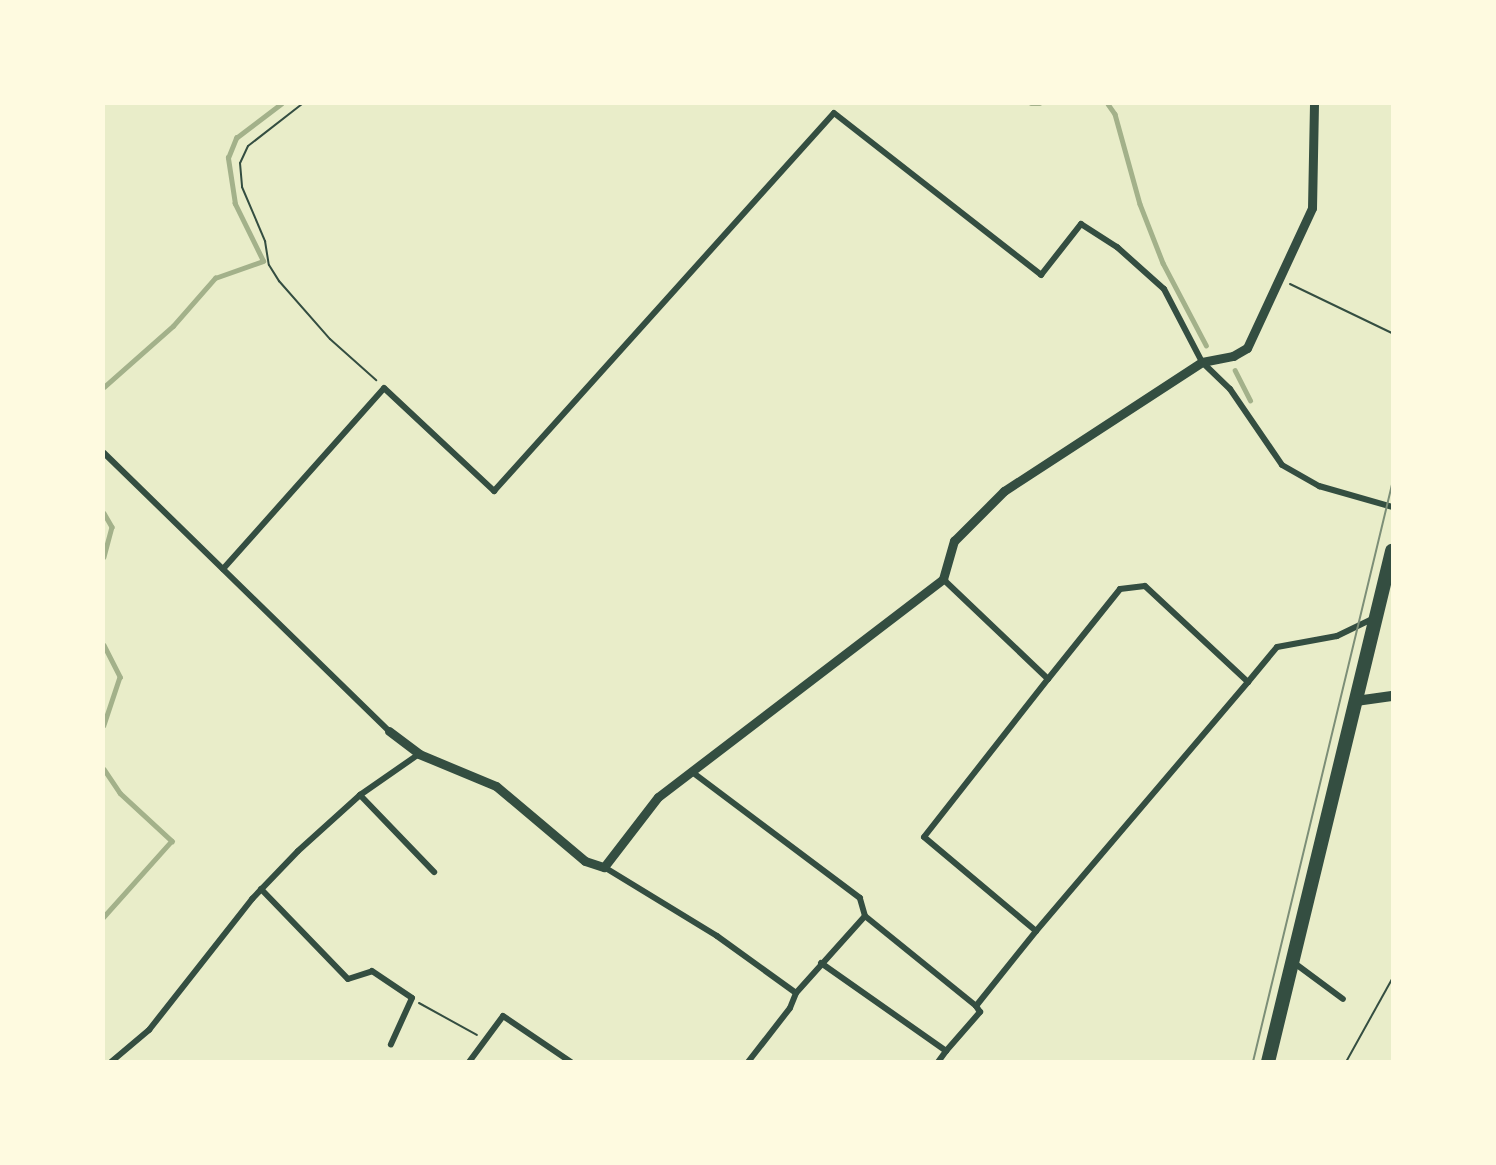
<!DOCTYPE html>
<style>
body{margin:0}
#map{position:relative;width:1496px;height:1165px;overflow:hidden;background:#e9edc9;font-family:Quicksand,sans-serif}
div>[style]{position:absolute}
.stream>*{height:4.5px;margin:-2.25px;padding:0 2.25px;transform-origin:2.25px;border-radius:2.25px;background:#a3b18a}
.path>*{height:2px;margin:-1px;padding:0 1px;transform-origin:1px;border-radius:1px;background:#344e41}
.minor>*{height:6px;margin:-3px;padding:0 3px;transform-origin:3px;border-radius:3px;background:#344e41}
.tertiary>*{height:9px;margin:-4.5px;padding:0 4.5px;transform-origin:4.5px;border-radius:4.5px;background:#344e41}
.secondary>*{height:10px;margin:-5px;padding:0 5px;transform-origin:5px;border-radius:5px;background:#344e41}
.trunk>*{height:14px;margin:-7px;padding:0 7px;transform-origin:7px;border-radius:7px;background:#344e41}
.tram>*{height:1.5px;margin:-0.75px;padding:0 0.75px;transform-origin:0.75px;border-radius:0.75px;background:#7c8e77}
span{translate:-50% -50%;white-space:nowrap;text-align:center;line-height:1.15;-webkit-text-stroke:4.5px #fefae0;paint-order:stroke}
.frame{position:absolute;inset:0;border:105px solid #fefae0;pointer-events:none}
</style>
<div id="map">
<div class="stream">
<div style="left:1031px;top:104px;width:9px"></div>
<div style="left:1108px;top:104px;width:12px;rotate:55deg"></div>
<div style="left:1115px;top:114px;width:93px;rotate:74.5deg"></div>
<div style="left:1140px;top:204px;width:63px;rotate:68.7deg"></div>
<div style="left:1163px;top:263px;width:93px;rotate:62.3deg"></div>
<div style="left:1235px;top:370px;width:34px;rotate:63deg"></div>
<div style="left:104px;top:387px;width:92px;rotate:-41.5deg"></div>
<div style="left:173px;top:326px;width:64px;rotate:-48.8deg"></div>
<div style="left:215px;top:278px;width:51px;rotate:-19.5deg"></div>
<div style="left:263px;top:261px;width:64px;rotate:-116.2deg"></div>
<div style="left:235px;top:204px;width:47px;rotate:-98.7deg"></div>
<div style="left:228px;top:158px;width:22px;rotate:-68deg"></div>
<div style="left:236px;top:138px;width:56px;rotate:-37.1deg"></div>
<div style="left:104px;top:513px;width:16px;rotate:60deg"></div>
<div style="left:112px;top:527px;width:31px;rotate:105deg"></div>
<div style="left:104px;top:645px;width:36px;rotate:63deg"></div>
<div style="left:120px;top:677px;width:51px;rotate:108.4deg"></div>
<div style="left:104px;top:769px;width:29px;rotate:56deg"></div>
<div style="left:120px;top:793px;width:71px;rotate:42.7deg"></div>
<div style="left:172px;top:841px;width:102px;rotate:131.8deg"></div>
</div>
<div class="path">
<div style="left:302px;top:104px;width:68px;rotate:142.1deg"></div>
<div style="left:248px;top:146px;width:19px;rotate:115deg"></div>
<div style="left:240px;top:163px;width:24px;rotate:85deg"></div>
<div style="left:242px;top:187px;width:59px;rotate:66.9deg"></div>
<div style="left:265px;top:241px;width:24px;rotate:81deg"></div>
<div style="left:269px;top:265px;width:19px;rotate:58deg"></div>
<div style="left:279px;top:281px;width:77px;rotate:48.7deg"></div>
<div style="left:330px;top:339px;width:62px;rotate:41.7deg"></div>
<div style="left:1290px;top:284px;width:113px;rotate:25.7deg"></div>
<div style="left:419px;top:1003px;width:66px;rotate:28.9deg"></div>
<div style="left:1346px;top:1062px;width:95px;rotate:-61deg"></div>
</div>
<div class="minor">
<div style="left:104px;top:453px;width:398px;rotate:44.3deg"></div>
<div style="left:223px;top:569px;width:242px;rotate:-48.3deg"></div>
<div style="left:384px;top:388px;width:151px;rotate:43.1deg"></div>
<div style="left:494px;top:491px;width:508px;rotate:-48.03deg"></div>
<div style="left:834px;top:113px;width:263px;rotate:38deg"></div>
<div style="left:1041px;top:275px;width:65px;rotate:-51.9deg"></div>
<div style="left:1081px;top:224px;width:43px;rotate:32.6deg"></div>
<div style="left:1117px;top:247px;width:63px;rotate:41.8deg"></div>
<div style="left:1164px;top:289px;width:82px;rotate:62.5deg"></div>
<div style="left:1202px;top:362px;width:39px;rotate:44deg"></div>
<div style="left:1230px;top:389px;width:92px;rotate:55.6deg"></div>
<div style="left:1282px;top:465px;width:43px;rotate:29.6deg"></div>
<div style="left:1319px;top:486px;width:76px;rotate:16deg"></div>
<div style="left:943px;top:579px;width:145px;rotate:43.6deg"></div>
<div style="left:1048px;top:679px;width:115px;rotate:-51.3deg"></div>
<div style="left:1120px;top:589px;width:25px;rotate:-7deg"></div>
<div style="left:1145px;top:586px;width:141px;rotate:43deg"></div>
<div style="left:1248px;top:682px;width:327px;rotate:130.4deg"></div>
<div style="left:1036px;top:931px;width:146px;rotate:-140deg"></div>
<div style="left:924px;top:837px;width:201px;rotate:-51.9deg"></div>
<div style="left:1248px;top:682px;width:45px;rotate:-50.4deg"></div>
<div style="left:1277px;top:647px;width:61px;rotate:-10.4deg"></div>
<div style="left:1337px;top:636px;width:41px;rotate:-25.9deg"></div>
<div style="left:360px;top:795px;width:107px;rotate:46.1deg"></div>
<div style="left:604px;top:867px;width:132px;rotate:31.4deg"></div>
<div style="left:717px;top:936px;width:97px;rotate:35.8deg"></div>
<div style="left:796px;top:993px;width:103px;rotate:-48.1deg"></div>
<div style="left:865px;top:916px;width:19px;rotate:-106deg"></div>
<div style="left:860px;top:898px;width:211px;rotate:-143.1deg"></div>
<div style="left:261px;top:889px;width:125px;rotate:46deg"></div>
<div style="left:348px;top:979px;width:25px;rotate:-18deg"></div>
<div style="left:372px;top:971px;width:48px;rotate:34deg"></div>
<div style="left:412px;top:998px;width:51px;rotate:114.5deg"></div>
<div style="left:865px;top:916px;width:143px;rotate:39deg"></div>
<div style="left:1293px;top:962px;width:62px;rotate:36.5deg"></div>
<div style="left:821px;top:963px;width:153px;rotate:35.1deg"></div>
<div style="left:946px;top:1051px;width:52px;rotate:-48.9deg"></div>
<div style="left:980px;top:1012px;width:7px;rotate:-124deg"></div>
<div style="left:976px;top:1006px;width:96px;rotate:-51.3deg"></div>
<div style="left:111px;top:1062px;width:50px;rotate:-40.1deg"></div>
<div style="left:149px;top:1030px;width:167px;rotate:-51.8deg"></div>
<div style="left:252px;top:899px;width:66px;rotate:-46.2deg"></div>
<div style="left:298px;top:851px;width:84px;rotate:-42.1deg"></div>
<div style="left:360px;top:795px;width:72px;rotate:-34.8deg"></div>
<div style="left:469px;top:1062px;width:57px;rotate:-53.5deg"></div>
<div style="left:503px;top:1016px;width:82px;rotate:34.1deg"></div>
<div style="left:748px;top:1062px;width:68px;rotate:-52.1deg"></div>
<div style="left:790px;top:1008px;width:16px;rotate:-68deg"></div>
<div style="left:938px;top:1062px;width:14px;rotate:-54deg"></div>
</div>
<div class="tertiary">
<div style="left:389px;top:731px;width:38px;rotate:37deg"></div>
<div style="left:419px;top:754px;width:83px;rotate:22.6deg"></div>
<div style="left:496px;top:786px;width:116px;rotate:40.1deg"></div>
<div style="left:585px;top:861px;width:20px;rotate:18deg"></div>
<div style="left:604px;top:867px;width:88px;rotate:-52.4deg"></div>
<div style="left:658px;top:797px;width:359px;rotate:-37.4deg"></div>
<div style="left:943px;top:579px;width:40px;rotate:-74deg"></div>
<div style="left:954px;top:541px;width:71px;rotate:-45deg"></div>
<div style="left:1004px;top:491px;width:236px;rotate:-33.1deg"></div>
<div style="left:1202px;top:362px;width:32px;rotate:-11deg"></div>
<div style="left:1233px;top:356px;width:16px;rotate:-30deg"></div>
<div style="left:1247px;top:348px;width:154px;rotate:-65.1deg"></div>
<div style="left:1312px;top:208px;width:104px;rotate:-88.9deg"></div>
</div>
<div class="secondary">
<div style="left:1356px;top:701px;width:36px;rotate:-8deg"></div>
</div>
<div class="trunk">
<div style="left:1268px;top:1062px;width:526px;rotate:-76.36deg"></div>
</div>
<div class="tram">
<div style="left:1253px;top:1062px;width:594px;rotate:-76.46deg"></div>
</div>
<div class="frame"></div>
</div>
